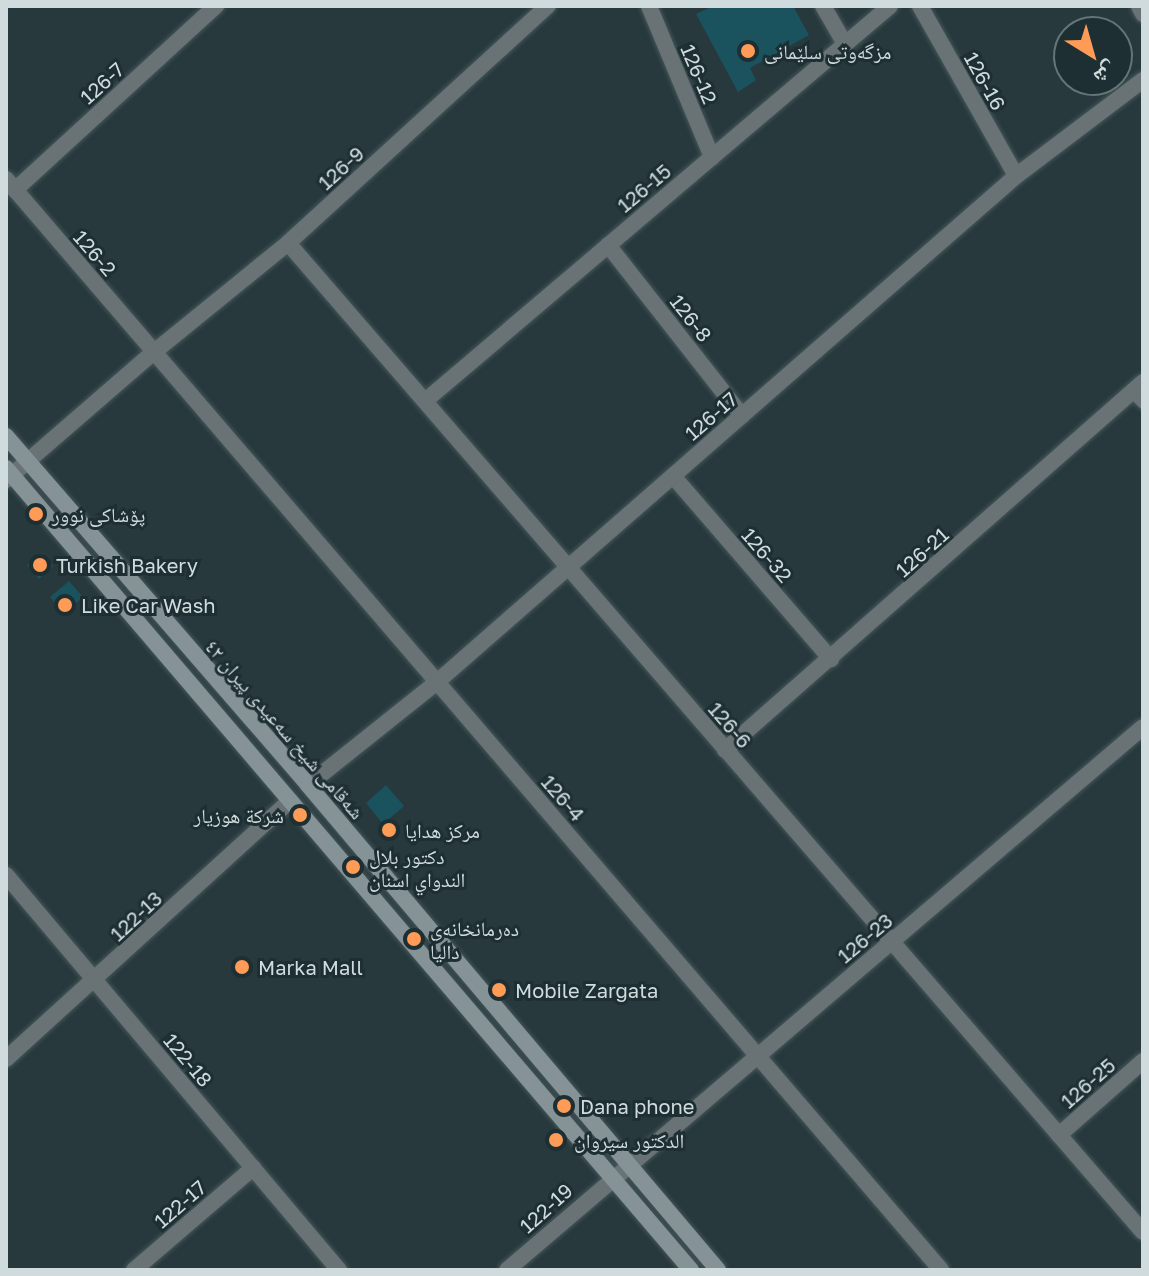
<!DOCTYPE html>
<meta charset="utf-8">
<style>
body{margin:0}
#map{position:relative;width:1149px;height:1276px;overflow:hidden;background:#27393d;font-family:"Golos Text","Noto Naskh Arabic",sans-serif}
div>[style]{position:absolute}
.building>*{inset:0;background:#1a535e}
.roads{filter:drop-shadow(0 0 2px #45565a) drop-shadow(0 0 2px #45565a)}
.lane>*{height:10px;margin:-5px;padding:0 5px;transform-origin:5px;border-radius:5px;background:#697274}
.street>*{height:16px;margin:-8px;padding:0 8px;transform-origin:8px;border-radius:8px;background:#697274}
.secondary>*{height:16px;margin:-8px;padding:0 8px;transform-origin:8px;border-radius:8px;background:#859396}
.dots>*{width:22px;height:22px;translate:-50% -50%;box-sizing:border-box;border:4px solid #1d2f32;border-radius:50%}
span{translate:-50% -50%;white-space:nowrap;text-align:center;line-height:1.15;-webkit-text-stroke:6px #1d2f32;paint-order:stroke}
.poi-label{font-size:20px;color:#d0dbdd}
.left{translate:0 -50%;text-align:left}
.right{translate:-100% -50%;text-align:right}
.street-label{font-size:20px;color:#d0dbdd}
.frame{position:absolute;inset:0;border:8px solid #d0dbdd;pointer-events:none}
.north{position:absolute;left:1053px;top:16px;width:80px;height:80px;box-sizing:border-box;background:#1d2f32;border:2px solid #657476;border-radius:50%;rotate:143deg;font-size:22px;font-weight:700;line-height:32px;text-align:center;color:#d0dbdd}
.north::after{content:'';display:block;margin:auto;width:28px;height:36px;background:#fe9c57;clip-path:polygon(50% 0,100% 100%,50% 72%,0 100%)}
</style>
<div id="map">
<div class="building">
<div style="clip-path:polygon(713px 6px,793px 6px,809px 35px,750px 68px,756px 80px,738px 92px,696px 14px)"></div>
<div style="clip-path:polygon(42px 553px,53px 566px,39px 579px,27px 565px)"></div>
<div style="clip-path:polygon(69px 581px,83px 597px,64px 614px,50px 597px)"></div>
<div style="clip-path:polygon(386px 785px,404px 806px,383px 824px,366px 803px)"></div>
</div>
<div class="roads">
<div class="lane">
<div style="left:1131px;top:392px;width:17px;rotate:45deg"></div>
</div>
<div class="street">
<div style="left:649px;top:6px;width:164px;rotate:67.4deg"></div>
<div style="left:823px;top:6px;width:44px;rotate:59.9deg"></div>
<div style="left:920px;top:6px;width:195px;rotate:60.5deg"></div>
<div style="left:1139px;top:6px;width:9px;rotate:63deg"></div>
<div style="left:6px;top:179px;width:1437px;rotate:49.4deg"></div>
<div style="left:15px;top:190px;width:273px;rotate:-42.5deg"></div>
<div style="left:288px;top:243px;width:1307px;rotate:49.16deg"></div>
<div style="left:608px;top:245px;width:217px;rotate:51.9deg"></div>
<div style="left:425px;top:401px;width:610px;rotate:-40.35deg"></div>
<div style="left:673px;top:476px;width:242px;rotate:49.2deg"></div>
<div style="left:6px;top:480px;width:196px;rotate:-40.9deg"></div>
<div style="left:154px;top:352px;width:173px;rotate:-39.1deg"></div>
<div style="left:288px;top:243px;width:352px;rotate:-42.4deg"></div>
<div style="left:725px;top:750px;width:557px;rotate:-41.36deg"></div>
<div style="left:308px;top:785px;width:165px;rotate:-38.6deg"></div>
<div style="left:437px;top:682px;width:769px;rotate:-41.15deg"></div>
<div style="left:1016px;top:176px;width:159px;rotate:-37.1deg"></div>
<div style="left:6px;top:875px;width:517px;rotate:49.87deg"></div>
<div style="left:6px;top:1059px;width:384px;rotate:-42.3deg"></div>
<div style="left:1059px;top:1135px;width:112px;rotate:-41.4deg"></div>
<div style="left:134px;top:1270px;width:157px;rotate:-40.6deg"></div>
<div style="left:507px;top:1270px;width:836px;rotate:-40.49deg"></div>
</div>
<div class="secondary">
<div style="left:6px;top:436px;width:462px;rotate:49.1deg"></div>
<div style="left:308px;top:785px;width:635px;rotate:49.79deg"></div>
<div style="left:6px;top:468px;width:1055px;rotate:49.5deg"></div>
</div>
</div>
<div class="dots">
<div style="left:748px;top:51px;background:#fe9c57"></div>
<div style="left:36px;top:514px;background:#fe9c57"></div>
<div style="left:40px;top:565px;background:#fe9c57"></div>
<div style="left:65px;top:605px;background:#fe9c57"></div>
<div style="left:300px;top:815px;background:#fe9c57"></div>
<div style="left:389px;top:830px;background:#fe9c57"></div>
<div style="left:353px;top:867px;background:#fe9c57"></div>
<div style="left:414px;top:939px;background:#fe9c57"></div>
<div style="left:242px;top:967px;background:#fe9c57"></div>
<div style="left:499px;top:990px;background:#fe9c57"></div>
<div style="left:564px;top:1106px;background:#fe9c57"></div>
<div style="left:556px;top:1140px;background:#fe9c57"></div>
</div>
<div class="poi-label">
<span class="left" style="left:764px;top:51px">مزگەوتی سلێمانی</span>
<span class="left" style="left:52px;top:514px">پۆشاکی نوور</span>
<span class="left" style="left:56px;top:565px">Turkish Bakery</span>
<span class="left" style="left:81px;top:605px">Like Car Wash</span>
<span class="right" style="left:284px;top:815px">شرکة هوزیار</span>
<span class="left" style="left:405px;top:830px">مركز هدايا</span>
<span class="left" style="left:369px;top:868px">دكتور بلال<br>الندواي اسنان</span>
<span class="left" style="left:430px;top:940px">دەرمانخانەی<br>دالیا</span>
<span class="left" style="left:258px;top:967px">Marka Mall</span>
<span class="left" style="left:515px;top:990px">Mobile Zargata</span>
<span class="left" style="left:580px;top:1106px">Dana phone</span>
<span class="left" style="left:574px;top:1140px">الدكتور سيروان</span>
</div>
<div class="street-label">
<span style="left:699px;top:74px;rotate:67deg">126-12</span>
<span style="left:985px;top:81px;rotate:61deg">126-16</span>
<span style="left:102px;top:83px;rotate:-42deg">126-7</span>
<span style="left:341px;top:168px;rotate:-42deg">126-9</span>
<span style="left:644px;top:188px;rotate:-40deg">126-15</span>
<span style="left:95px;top:253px;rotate:49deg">126-2</span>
<span style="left:691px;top:318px;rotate:52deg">126-8</span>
<span style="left:711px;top:416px;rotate:-41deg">126-17</span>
<span style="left:922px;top:552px;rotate:-42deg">126-21</span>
<span style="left:767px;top:555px;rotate:49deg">126-32</span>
<span style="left:730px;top:725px;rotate:49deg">126-6</span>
<span style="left:285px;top:729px;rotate:49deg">شەقامی شیخ سەعیدی پیران ٤٢</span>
<span style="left:563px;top:798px;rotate:49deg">126-4</span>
<span style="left:136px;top:916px;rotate:-43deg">122-13</span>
<span style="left:865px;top:938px;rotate:-40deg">126-23</span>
<span style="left:188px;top:1060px;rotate:50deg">122-18</span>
<span style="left:1088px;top:1083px;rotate:-41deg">126-25</span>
<span style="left:180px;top:1204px;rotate:-41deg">122-17</span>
<span style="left:546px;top:1208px;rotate:-42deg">122-19</span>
</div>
<div class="frame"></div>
<div class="north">ش</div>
</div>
